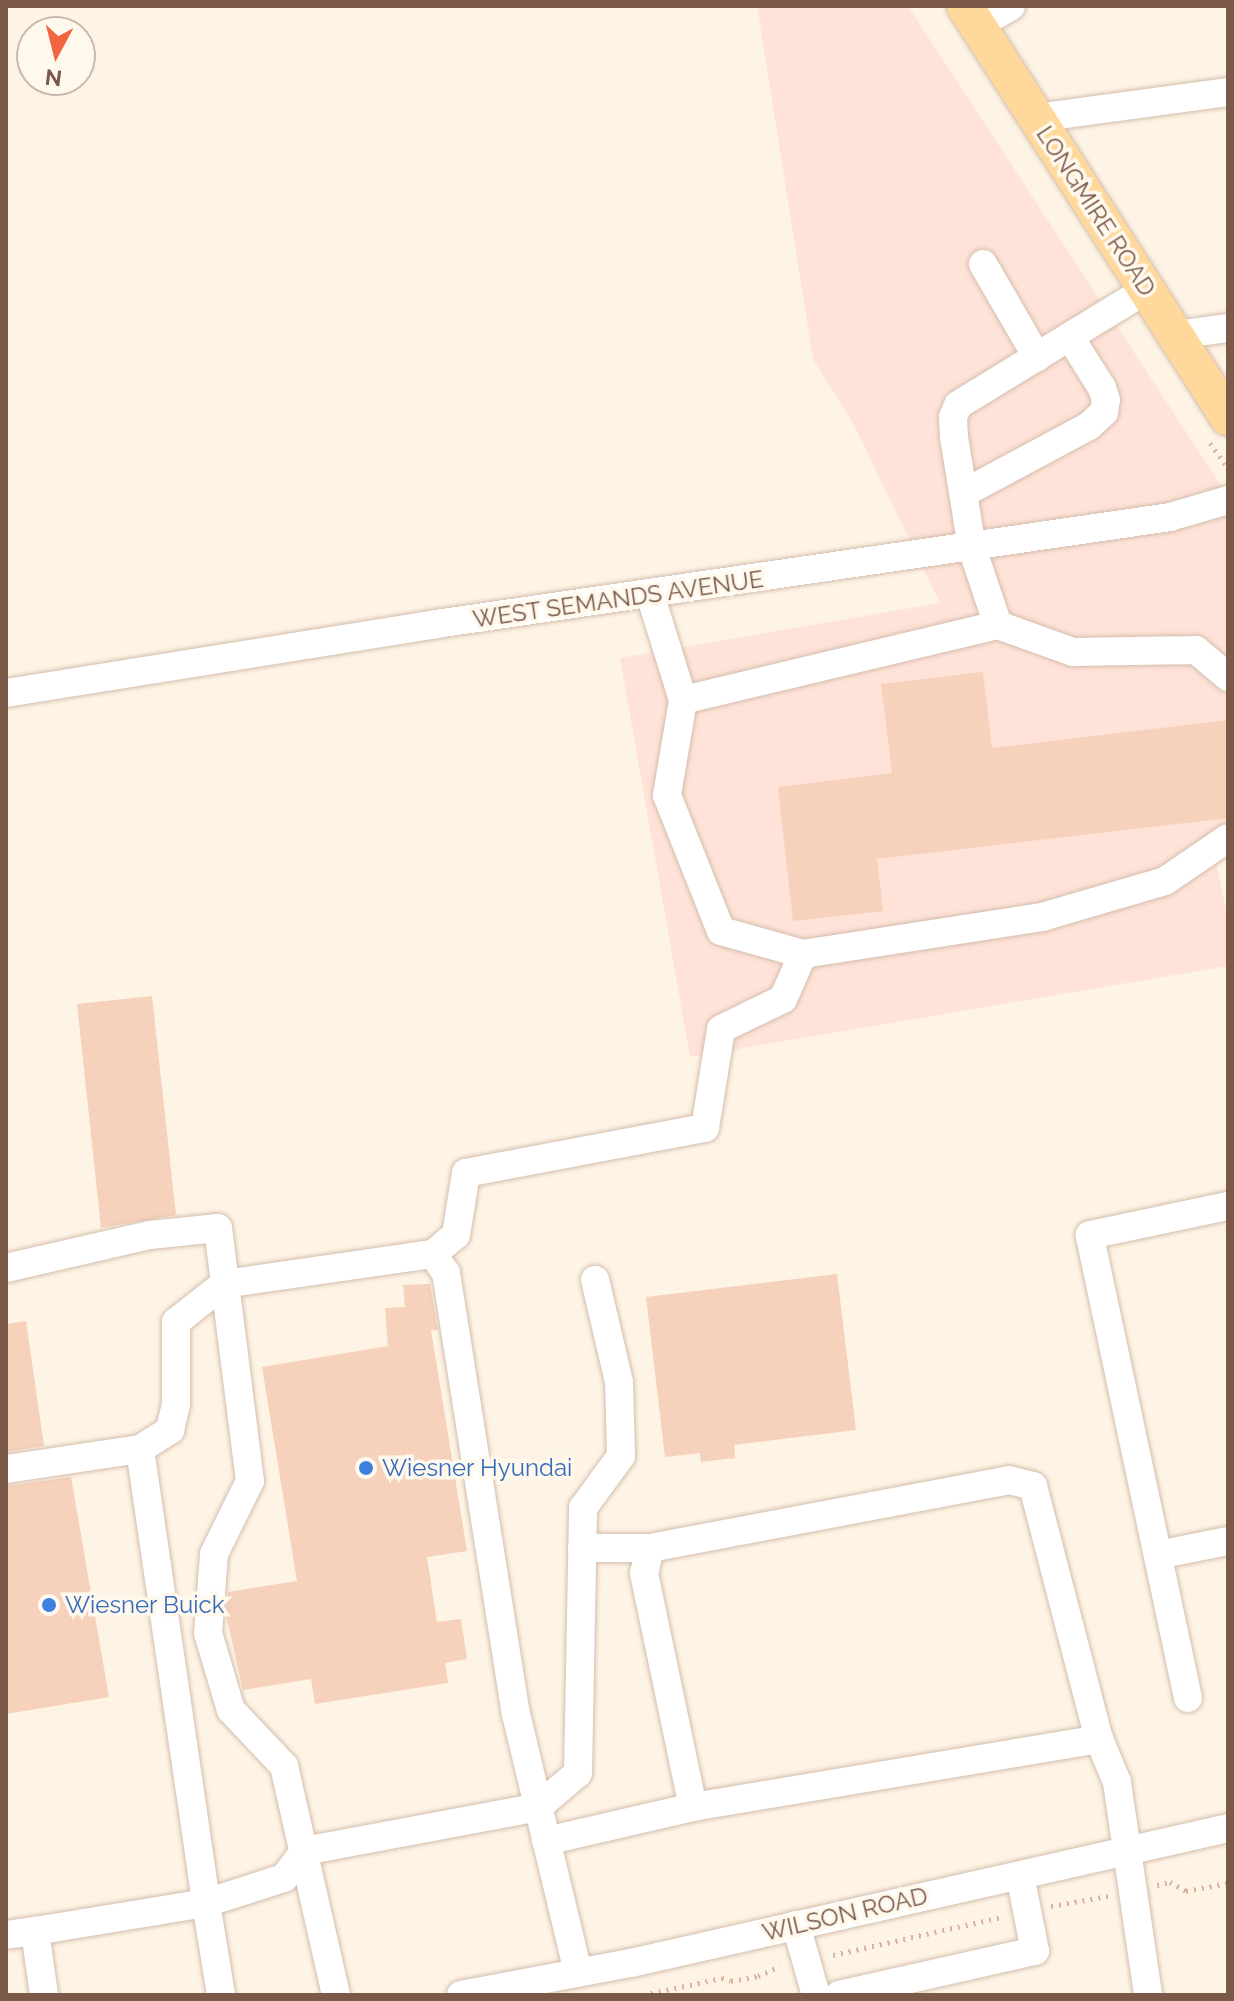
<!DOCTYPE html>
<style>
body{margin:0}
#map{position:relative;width:1234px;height:2001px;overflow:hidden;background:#fef4e5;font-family:Raleway,sans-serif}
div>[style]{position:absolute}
.commercial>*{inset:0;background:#ffe3d8}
.building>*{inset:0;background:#f6d1bb}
.path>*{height:5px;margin-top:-2.5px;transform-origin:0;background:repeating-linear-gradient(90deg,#dbb49d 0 2px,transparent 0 8px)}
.roads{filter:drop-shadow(0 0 2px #d4bdad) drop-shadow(0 0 2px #d4bdad)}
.minor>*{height:28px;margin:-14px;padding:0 14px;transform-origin:14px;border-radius:14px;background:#fff}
.major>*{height:36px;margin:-18px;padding:0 18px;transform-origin:18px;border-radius:18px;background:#ffd99b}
.dots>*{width:22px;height:22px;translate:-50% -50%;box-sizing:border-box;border:4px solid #fff8ed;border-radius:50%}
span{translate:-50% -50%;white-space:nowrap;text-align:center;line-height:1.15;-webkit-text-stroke:7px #fff8ed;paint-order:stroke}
.street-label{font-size:24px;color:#7a5948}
.shop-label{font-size:24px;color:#366cbe}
.left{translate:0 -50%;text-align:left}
.frame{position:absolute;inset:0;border:8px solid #7a5948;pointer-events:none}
.north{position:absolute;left:16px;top:16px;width:80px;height:80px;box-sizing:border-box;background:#fff8ed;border:2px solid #cab8ab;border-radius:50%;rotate:187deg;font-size:22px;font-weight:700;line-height:32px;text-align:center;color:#7a5948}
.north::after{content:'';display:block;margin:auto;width:28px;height:36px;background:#f16641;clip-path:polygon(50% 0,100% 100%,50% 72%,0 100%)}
</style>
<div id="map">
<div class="commercial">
<div style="clip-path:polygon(757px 6px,908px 6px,1228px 496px,1228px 855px,1216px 863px,1228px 920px,1228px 966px,690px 1057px,620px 658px,940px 603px,854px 425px,813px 359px)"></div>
</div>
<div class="building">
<div style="clip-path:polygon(983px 672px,992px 748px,1228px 720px,1228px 818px,877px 859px,883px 911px,793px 921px,778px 787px,892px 773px,881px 684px)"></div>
<div style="clip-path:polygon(152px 996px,176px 1215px,101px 1228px,77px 1004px)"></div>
<div style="clip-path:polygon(837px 1274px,856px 1430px,734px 1445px,735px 1458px,701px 1462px,700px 1453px,665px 1457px,646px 1297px)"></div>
<div style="clip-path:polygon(430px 1284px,438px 1330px,431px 1330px,467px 1551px,427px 1557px,437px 1622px,461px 1619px,467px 1659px,445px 1663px,448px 1683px,315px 1704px,311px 1679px,243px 1690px,226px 1615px,228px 1592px,297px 1581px,262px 1367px,388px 1346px,385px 1308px,405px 1307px,403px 1285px)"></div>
<div style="clip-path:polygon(26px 1321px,44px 1446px,6px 1452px,6px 1324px)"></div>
<div style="clip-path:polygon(71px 1477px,109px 1697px,6px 1714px,6px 1486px)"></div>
</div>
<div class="path">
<div style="left:1210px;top:443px;width:31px;rotate:54deg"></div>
<div style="left:1157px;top:1885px;width:13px;rotate:-13deg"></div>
<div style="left:1170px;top:1882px;width:18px;rotate:29deg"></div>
<div style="left:1186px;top:1891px;width:43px;rotate:-10.8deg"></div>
<div style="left:1051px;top:1906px;width:58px;rotate:-10deg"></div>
<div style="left:833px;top:1955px;width:173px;rotate:-12.7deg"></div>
<div style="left:643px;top:1995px;width:81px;rotate:-12.1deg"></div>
<div style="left:722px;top:1978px;width:9px;rotate:18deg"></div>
<div style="left:731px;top:1981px;width:27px;rotate:-10deg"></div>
<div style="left:758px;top:1976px;width:24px;rotate:-24deg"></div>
</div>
<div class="roads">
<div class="minor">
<div style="left:977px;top:26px;width:39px;rotate:-30deg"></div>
<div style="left:1036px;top:118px;width:194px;rotate:-7.7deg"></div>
<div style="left:983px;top:264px;width:108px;rotate:59.9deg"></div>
<div style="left:1176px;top:335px;width:52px;rotate:-7.7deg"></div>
<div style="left:964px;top:493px;width:142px;rotate:-28.2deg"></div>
<div style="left:1089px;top:426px;width:21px;rotate:-43deg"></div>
<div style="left:1104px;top:412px;width:12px;rotate:-81deg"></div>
<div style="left:1106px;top:400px;width:13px;rotate:-108deg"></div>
<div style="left:1102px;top:388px;width:60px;rotate:-122.1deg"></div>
<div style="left:650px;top:594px;width:111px;rotate:72.7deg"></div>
<div style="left:998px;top:625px;width:81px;rotate:-108.7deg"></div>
<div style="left:972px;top:548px;width:112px;rotate:-99.2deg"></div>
<div style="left:954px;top:437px;width:20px;rotate:-93deg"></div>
<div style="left:953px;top:417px;width:13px;rotate:-67deg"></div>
<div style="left:958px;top:405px;width:220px;rotate:-31.5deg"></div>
<div style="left:6px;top:693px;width:436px;rotate:-9.1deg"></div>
<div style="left:436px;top:624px;width:742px;rotate:-8.29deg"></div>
<div style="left:1170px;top:517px;width:60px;rotate:-16.3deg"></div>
<div style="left:803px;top:954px;width:85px;rotate:-164.3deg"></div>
<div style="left:721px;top:931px;width:146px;rotate:-111.7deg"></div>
<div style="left:667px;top:795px;width:96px;rotate:-80.4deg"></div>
<div style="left:683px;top:700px;width:324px;rotate:-13.4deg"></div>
<div style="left:998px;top:625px;width:80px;rotate:19.8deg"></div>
<div style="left:1073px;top:652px;width:123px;rotate:-0.9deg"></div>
<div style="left:1196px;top:650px;width:42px;rotate:40.2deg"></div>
<div style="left:433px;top:1254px;width:30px;rotate:-40deg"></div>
<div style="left:456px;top:1235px;width:63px;rotate:-80.8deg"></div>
<div style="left:466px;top:1173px;width:243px;rotate:-10.7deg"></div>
<div style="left:705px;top:1128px;width:100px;rotate:-80.8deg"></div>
<div style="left:721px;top:1029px;width:69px;rotate:-25.8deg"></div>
<div style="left:783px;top:999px;width:49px;rotate:-66deg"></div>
<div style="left:803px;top:954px;width:242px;rotate:-8.8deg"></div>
<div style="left:1042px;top:917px;width:128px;rotate:-16.3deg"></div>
<div style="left:1165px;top:881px;width:76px;rotate:-34.3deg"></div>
<div style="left:6px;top:1268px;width:148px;rotate:-12.9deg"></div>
<div style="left:150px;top:1235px;width:68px;rotate:-5.9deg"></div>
<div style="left:218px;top:1228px;width:255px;rotate:82.8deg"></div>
<div style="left:250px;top:1481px;width:81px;rotate:116.3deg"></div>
<div style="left:214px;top:1554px;width:79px;rotate:94.3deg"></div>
<div style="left:208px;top:1633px;width:80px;rotate:73.4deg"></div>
<div style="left:231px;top:1710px;width:77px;rotate:46.6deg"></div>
<div style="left:284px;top:1766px;width:235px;rotate:77.2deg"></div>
<div style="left:140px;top:1449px;width:36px;rotate:-32deg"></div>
<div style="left:170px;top:1430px;width:26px;rotate:-77deg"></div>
<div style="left:176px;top:1405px;width:83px;rotate:-90deg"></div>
<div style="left:176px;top:1322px;width:61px;rotate:-38.4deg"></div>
<div style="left:224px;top:1284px;width:211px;rotate:-8.2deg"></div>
<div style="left:433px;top:1254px;width:23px;rotate:56deg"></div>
<div style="left:446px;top:1273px;width:447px;rotate:81deg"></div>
<div style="left:516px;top:1714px;width:266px;rotate:76.5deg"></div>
<div style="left:6px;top:1469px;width:135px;rotate:-8.5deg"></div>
<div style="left:140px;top:1449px;width:459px;rotate:81.7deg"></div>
<div style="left:206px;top:1903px;width:82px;rotate:-17.8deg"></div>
<div style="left:284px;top:1878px;width:34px;rotate:-53deg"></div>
<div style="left:304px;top:1851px;width:238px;rotate:-10.6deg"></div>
<div style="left:538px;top:1807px;width:52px;rotate:-40.4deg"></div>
<div style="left:578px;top:1773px;width:265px;rotate:-88.9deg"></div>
<div style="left:583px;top:1508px;width:64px;rotate:-53.8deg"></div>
<div style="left:621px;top:1456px;width:74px;rotate:-91.5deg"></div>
<div style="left:619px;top:1382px;width:105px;rotate:-103.2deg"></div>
<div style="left:582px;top:1548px;width:68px"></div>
<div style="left:650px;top:1548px;width:365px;rotate:-10.7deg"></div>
<div style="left:1009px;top:1480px;width:25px;rotate:14deg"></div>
<div style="left:1033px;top:1486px;width:261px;rotate:75.4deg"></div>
<div style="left:1099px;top:1739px;width:47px;rotate:67.3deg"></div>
<div style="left:1117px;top:1782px;width:215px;rotate:81.7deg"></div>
<div style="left:650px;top:1548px;width:26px;rotate:103deg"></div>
<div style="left:644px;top:1573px;width:239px;rotate:78.2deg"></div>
<div style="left:693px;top:1807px;width:412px;rotate:-9.5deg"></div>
<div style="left:1158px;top:1555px;width:71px;rotate:-11.3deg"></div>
<div style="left:1188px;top:1698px;width:473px;rotate:-102deg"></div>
<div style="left:1090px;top:1235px;width:141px;rotate:-11.9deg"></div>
<div style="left:546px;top:1841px;width:151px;rotate:-13deg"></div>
<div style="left:796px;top:1925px;width:73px;rotate:74.1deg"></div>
<div style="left:6px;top:1935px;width:29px;rotate:-8deg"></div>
<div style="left:44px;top:1995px;width:65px;rotate:-98deg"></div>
<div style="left:35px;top:1931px;width:173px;rotate:-9.3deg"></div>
<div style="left:206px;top:1903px;width:93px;rotate:80.7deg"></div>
<div style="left:461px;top:1995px;width:173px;rotate:-10.7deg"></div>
<div style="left:631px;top:1963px;width:612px;rotate:-12.74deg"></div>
<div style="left:839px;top:1995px;width:201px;rotate:-12.7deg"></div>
<div style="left:1035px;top:1951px;width:77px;rotate:-101.2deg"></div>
</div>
<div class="major">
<div style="left:965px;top:6px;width:488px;rotate:57.4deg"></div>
</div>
</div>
<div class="dots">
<div style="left:366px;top:1468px;background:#3f7fe0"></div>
<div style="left:49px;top:1605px;background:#3f7fe0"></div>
</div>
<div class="street-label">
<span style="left:1096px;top:211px;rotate:57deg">LONGMIRE ROAD</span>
<span style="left:618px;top:599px;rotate:-8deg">WEST SEMANDS AVENUE</span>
<span style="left:845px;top:1914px;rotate:-13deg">WILSON ROAD</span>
</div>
<div class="shop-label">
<span class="left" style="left:382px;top:1468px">Wiesner Hyundai</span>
<span class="left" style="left:65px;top:1605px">Wiesner Buick</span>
</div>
<div class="frame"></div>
<div class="north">N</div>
</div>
